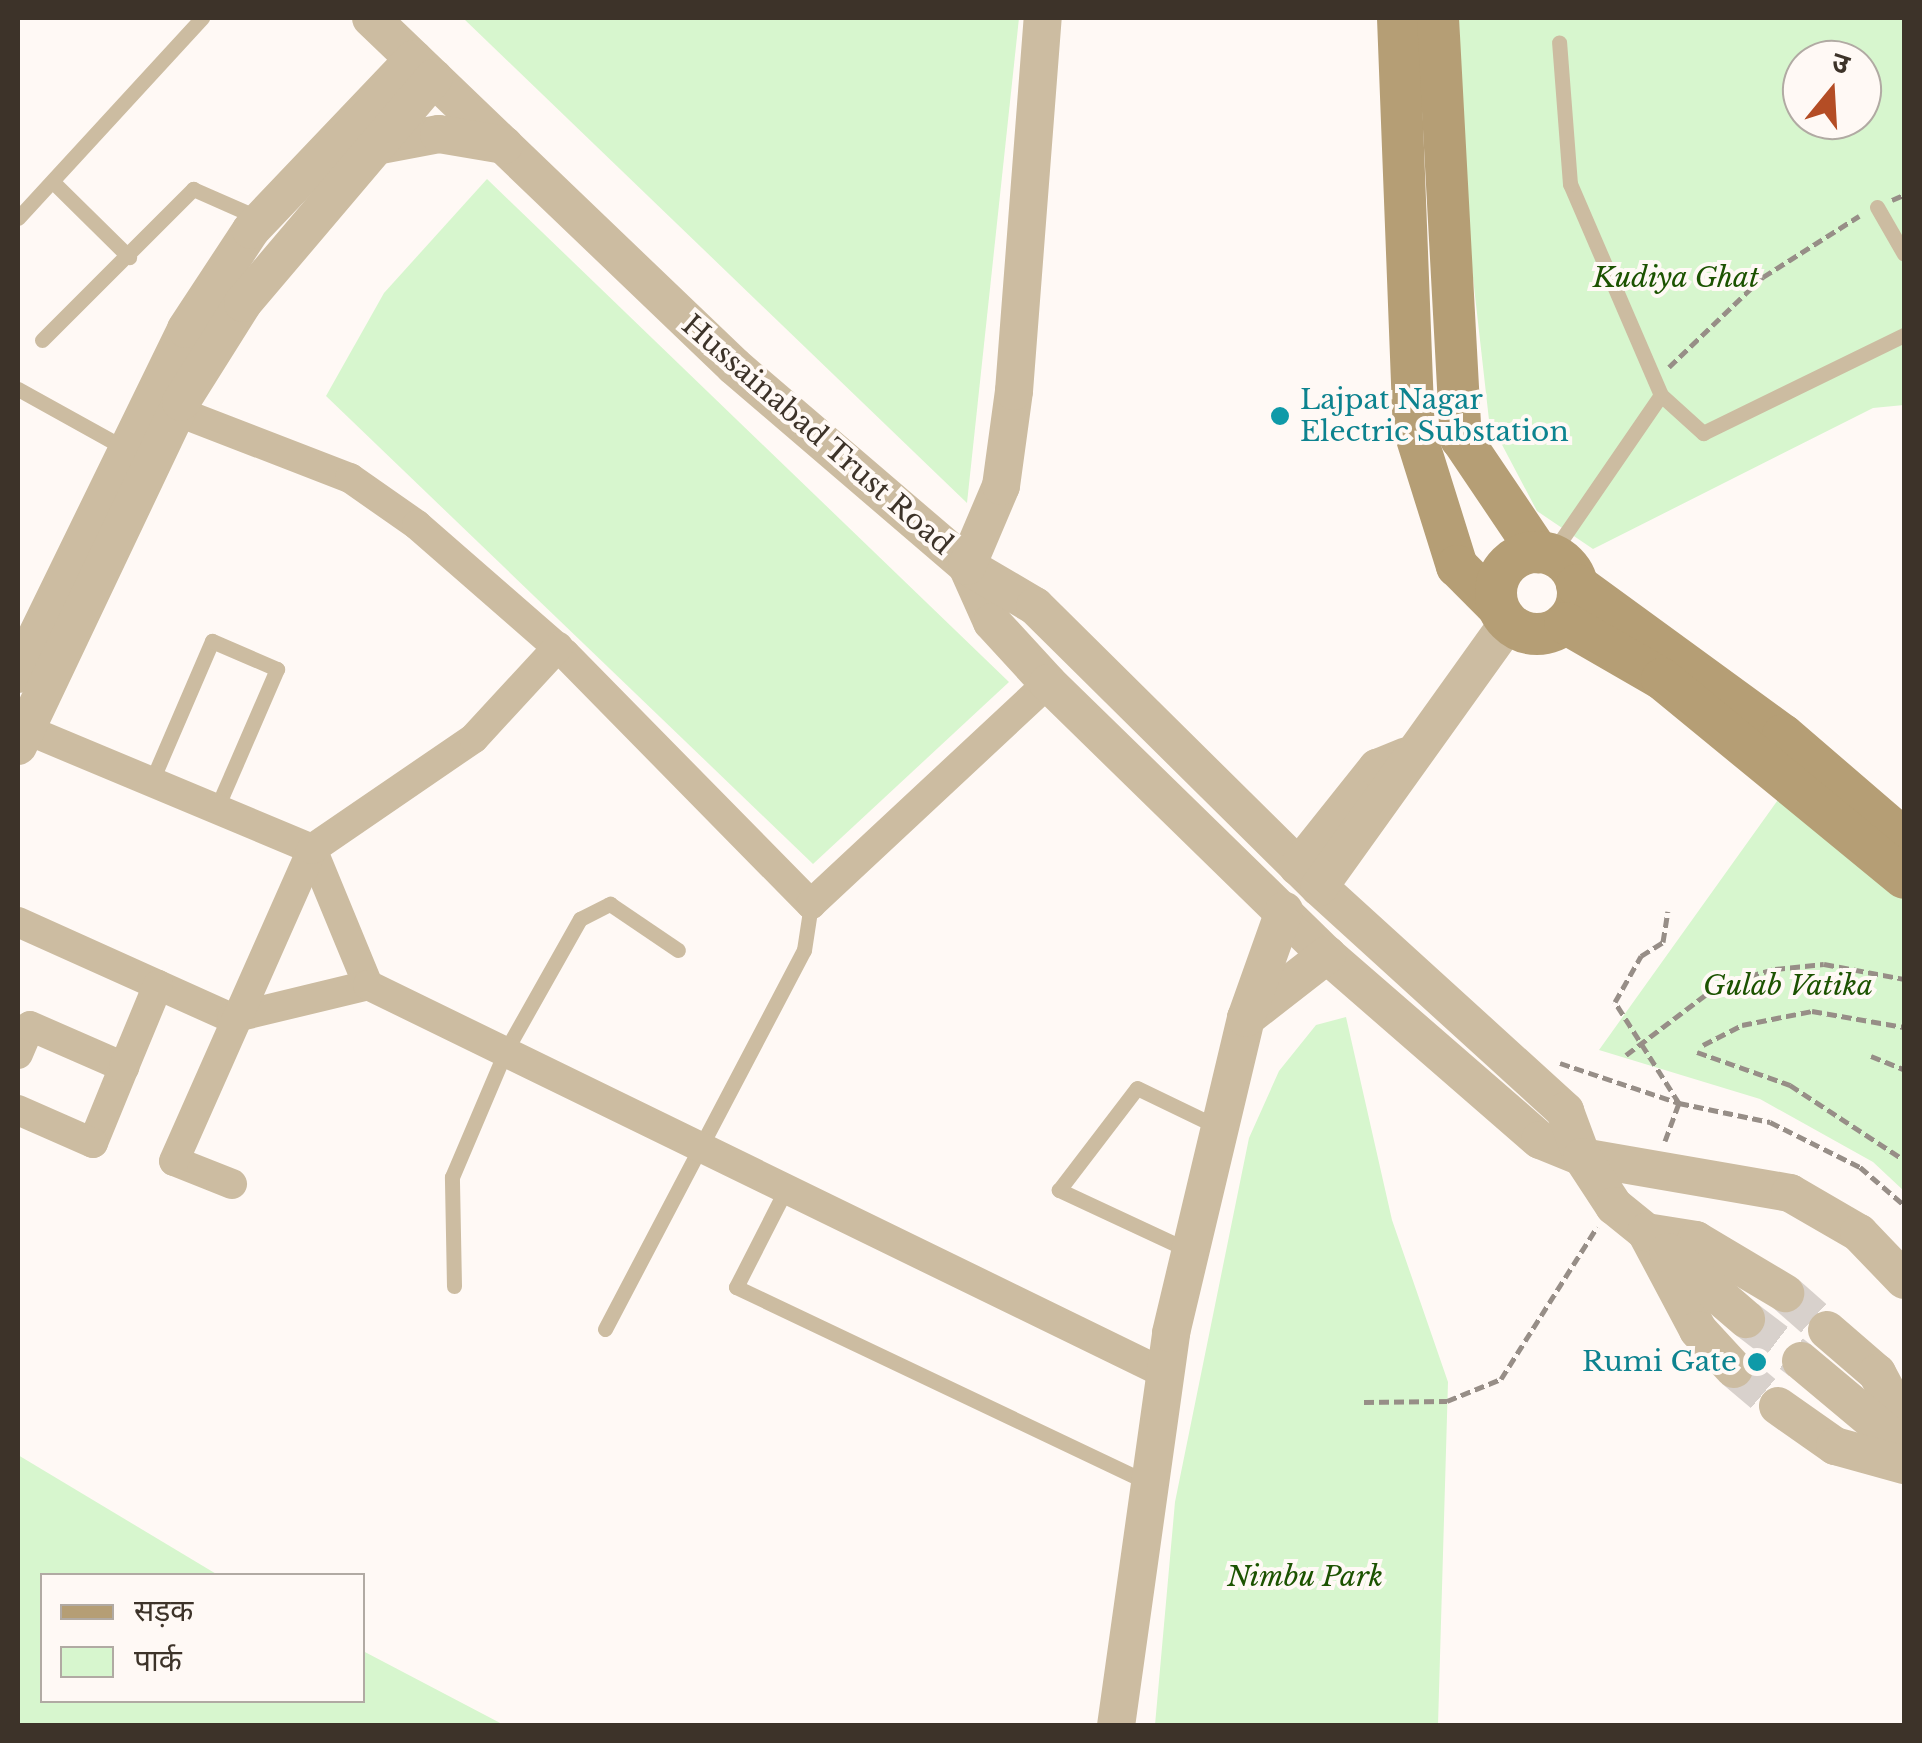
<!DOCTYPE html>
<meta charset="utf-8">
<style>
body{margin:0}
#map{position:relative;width:1922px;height:1743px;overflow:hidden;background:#fff9f5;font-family:"Libre Baskerville","Noto Sans Devanagari",serif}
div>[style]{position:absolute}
.green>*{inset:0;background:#d7f6ce}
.tertiary-tunnel>*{height:38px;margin-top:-19px;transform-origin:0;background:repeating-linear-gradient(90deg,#d8d1cc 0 38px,transparent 0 57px)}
.path>*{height:5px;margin-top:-2.5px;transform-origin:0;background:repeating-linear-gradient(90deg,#978e87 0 10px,transparent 0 15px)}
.service>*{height:15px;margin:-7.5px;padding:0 7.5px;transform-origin:7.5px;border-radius:7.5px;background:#ccbca1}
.minor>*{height:30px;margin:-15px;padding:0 15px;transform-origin:15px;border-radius:15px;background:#ccbca1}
.tertiary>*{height:38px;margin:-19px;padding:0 19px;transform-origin:19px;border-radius:19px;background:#ccbca1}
.secondary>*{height:42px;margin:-21px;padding:0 21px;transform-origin:21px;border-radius:21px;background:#b59e75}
.secondary>.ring{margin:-21px;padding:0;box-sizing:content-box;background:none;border:42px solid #b59e75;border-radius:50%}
.dots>*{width:28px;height:28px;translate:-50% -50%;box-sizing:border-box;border:5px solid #fff9f5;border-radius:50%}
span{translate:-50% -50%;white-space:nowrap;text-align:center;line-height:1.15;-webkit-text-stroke:8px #fff9f5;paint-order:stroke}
.park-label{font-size:28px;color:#1c5301;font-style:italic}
.culture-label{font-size:28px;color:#0d838f}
.left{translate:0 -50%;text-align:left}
.right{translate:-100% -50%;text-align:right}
.street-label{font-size:28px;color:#3d3329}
.frame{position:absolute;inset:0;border:20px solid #3d3329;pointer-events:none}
.legend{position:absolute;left:40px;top:1573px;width:325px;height:130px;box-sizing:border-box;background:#fff9f5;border:2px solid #b1aaa3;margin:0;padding:12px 18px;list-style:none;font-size:30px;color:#3d3329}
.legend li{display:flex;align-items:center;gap:20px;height:50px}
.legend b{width:50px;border:2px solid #b1aaa3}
.north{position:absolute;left:1782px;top:40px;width:100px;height:100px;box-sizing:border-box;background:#fff9f5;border:2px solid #b1aaa3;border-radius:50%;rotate:18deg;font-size:28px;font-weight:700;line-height:40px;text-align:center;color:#3d3329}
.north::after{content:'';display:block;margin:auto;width:35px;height:45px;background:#b44d25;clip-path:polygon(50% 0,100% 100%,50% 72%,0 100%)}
</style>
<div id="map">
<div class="green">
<div style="clip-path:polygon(463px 18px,1019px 18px,967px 503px)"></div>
<div style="clip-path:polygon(evenodd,1459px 18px,1904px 18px,1904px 405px,1873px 408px,1593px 549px,1537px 511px,1489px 420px,1463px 189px,1459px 18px,1802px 60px,1862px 60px,1862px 120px,1802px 120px,1802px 60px)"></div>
<div style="clip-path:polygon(487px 179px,1009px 682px,813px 864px,326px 396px,384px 293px)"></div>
<div style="clip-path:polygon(1785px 790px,1904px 900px,1904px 1191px,1873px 1162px,1760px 1099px,1599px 1050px)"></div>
<div style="clip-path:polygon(1346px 1017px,1392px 1220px,1448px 1382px,1438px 1725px,1155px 1725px,1175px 1502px,1249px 1138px,1279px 1071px,1316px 1025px)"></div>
<div style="clip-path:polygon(18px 1455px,218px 1575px,42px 1576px,42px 1700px,362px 1700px,363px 1651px,504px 1725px,18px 1725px)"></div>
</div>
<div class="tertiary-tunnel">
<div style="left:1785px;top:1293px;width:56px;rotate:41.4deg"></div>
<div style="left:1746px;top:1319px;width:69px;rotate:37.4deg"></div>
<div style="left:1734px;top:1369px;width:57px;rotate:40.1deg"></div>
</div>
<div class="path">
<div style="left:1892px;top:200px;width:13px;rotate:-23deg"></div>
<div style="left:1669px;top:367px;width:130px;rotate:-43.8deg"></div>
<div style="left:1763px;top:277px;width:114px;rotate:-32.4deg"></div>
<div style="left:1703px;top:1045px;width:44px;rotate:-27.1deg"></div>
<div style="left:1742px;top:1025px;width:71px;rotate:-11.3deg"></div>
<div style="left:1812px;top:1011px;width:93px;rotate:9.9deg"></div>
<div style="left:1697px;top:1052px;width:99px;rotate:19.5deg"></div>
<div style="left:1790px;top:1085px;width:136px;rotate:33.3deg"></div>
<div style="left:1626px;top:1055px;width:118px;rotate:-37.1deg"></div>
<div style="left:1720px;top:984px;width:57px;rotate:-15.3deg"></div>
<div style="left:1775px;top:969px;width:49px;rotate:-5.8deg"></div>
<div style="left:1824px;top:964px;width:81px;rotate:10.6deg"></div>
<div style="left:1871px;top:1056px;width:35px;rotate:22deg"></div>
<div style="left:1560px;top:1063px;width:126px;rotate:18.6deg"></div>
<div style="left:1679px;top:1103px;width:120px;rotate:-122.4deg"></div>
<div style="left:1615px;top:1002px;width:53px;rotate:-60.5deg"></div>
<div style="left:1641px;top:956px;width:26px;rotate:-32deg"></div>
<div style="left:1663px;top:942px;width:31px;rotate:-81deg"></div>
<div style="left:1665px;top:1141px;width:40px;rotate:-69.8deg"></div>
<div style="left:1679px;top:1103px;width:93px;rotate:11.8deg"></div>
<div style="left:1770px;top:1122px;width:101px;rotate:26.6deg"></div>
<div style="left:1860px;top:1167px;width:58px;rotate:40.8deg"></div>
<div style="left:1364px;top:1402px;width:83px;rotate:-0.7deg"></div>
<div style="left:1447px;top:1401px;width:58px;rotate:-22.2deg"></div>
<div style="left:1501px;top:1379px;width:180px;rotate:-57.7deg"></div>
</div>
<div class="service">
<div style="left:53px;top:182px;width:107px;rotate:44.6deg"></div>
<div style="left:1877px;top:207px;width:54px;rotate:60.1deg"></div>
<div style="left:18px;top:218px;width:272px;rotate:-47.4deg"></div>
<div style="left:42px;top:340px;width:214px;rotate:-45deg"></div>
<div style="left:193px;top:189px;width:72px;rotate:23.7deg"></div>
<div style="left:18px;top:389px;width:126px;rotate:29deg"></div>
<div style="left:1661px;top:395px;width:57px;rotate:42.1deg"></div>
<div style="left:1703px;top:433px;width:224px;rotate:-26deg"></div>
<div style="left:1551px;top:555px;width:194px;rotate:-55.5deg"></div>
<div style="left:1661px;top:395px;width:230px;rotate:-113.3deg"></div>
<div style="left:1570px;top:184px;width:142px;rotate:-94.4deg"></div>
<div style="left:150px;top:785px;width:157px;rotate:-66.7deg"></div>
<div style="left:212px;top:641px;width:71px;rotate:23.3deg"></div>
<div style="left:277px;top:669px;width:154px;rotate:113.4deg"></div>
<div style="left:786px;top:1189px;width:110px;rotate:117deg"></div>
<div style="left:736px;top:1287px;width:455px;rotate:25.4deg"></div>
<div style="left:1190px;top:1251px;width:145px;rotate:-155deg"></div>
<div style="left:1059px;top:1190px;width:128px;rotate:-52.6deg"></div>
<div style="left:1137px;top:1088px;width:92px;rotate:25.7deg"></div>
<div style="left:454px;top:1286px;width:109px;rotate:-91.1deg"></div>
<div style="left:452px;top:1177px;width:136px;rotate:-67deg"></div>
<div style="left:505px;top:1052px;width:153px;rotate:-60.6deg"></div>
<div style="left:580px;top:919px;width:34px;rotate:-27deg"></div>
<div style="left:610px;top:904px;width:82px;rotate:34.1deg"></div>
<div style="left:605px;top:1329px;width:428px;rotate:-62.3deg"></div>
<div style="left:804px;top:950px;width:47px;rotate:-81.3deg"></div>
</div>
<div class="minor">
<div style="left:158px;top:404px;width:206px;rotate:21.1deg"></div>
<div style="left:350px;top:478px;width:82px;rotate:35deg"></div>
<div style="left:417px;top:525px;width:196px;rotate:41.1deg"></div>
<div style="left:565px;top:654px;width:351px;rotate:45.5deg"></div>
<div style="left:811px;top:904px;width:324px;rotate:-43deg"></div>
<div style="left:18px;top:726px;width:319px;rotate:22.7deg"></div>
<div style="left:312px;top:849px;width:147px;rotate:67.6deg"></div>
<div style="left:18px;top:922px;width:235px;rotate:24.2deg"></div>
<div style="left:232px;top:1018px;width:140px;rotate:-13.6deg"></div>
<div style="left:368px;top:985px;width:888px;rotate:25.99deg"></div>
<div style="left:18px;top:1054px;width:30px;rotate:-67deg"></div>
<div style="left:30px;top:1026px;width:103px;rotate:23.6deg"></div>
<div style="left:124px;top:1067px;width:82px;rotate:112.2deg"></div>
<div style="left:93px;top:1143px;width:82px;rotate:-156.3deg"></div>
<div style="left:124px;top:1067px;width:89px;rotate:-67.5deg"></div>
<div style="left:232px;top:1184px;width:62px;rotate:-158.4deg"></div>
<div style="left:174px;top:1161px;width:341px;rotate:-66.1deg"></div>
<div style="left:312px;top:849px;width:196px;rotate:-34.4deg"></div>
<div style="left:474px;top:738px;width:124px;rotate:-47.3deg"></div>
</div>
<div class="tertiary">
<div style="left:371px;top:18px;width:503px;rotate:43.79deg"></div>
<div style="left:734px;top:366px;width:307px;rotate:40.6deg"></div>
<div style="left:967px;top:566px;width:61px;rotate:65.9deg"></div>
<div style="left:992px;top:622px;width:83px;rotate:47.4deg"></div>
<div style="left:1048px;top:683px;width:390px;rotate:44.3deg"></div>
<div style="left:1327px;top:955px;width:282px;rotate:41deg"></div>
<div style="left:1540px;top:1140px;width:45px;rotate:22deg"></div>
<div style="left:1582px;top:1157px;width:211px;rotate:9.8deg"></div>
<div style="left:1790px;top:1193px;width:80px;rotate:30.1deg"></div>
<div style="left:1859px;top:1233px;width:65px;rotate:46.2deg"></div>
<div style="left:370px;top:147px;width:70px;rotate:-10.7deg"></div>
<div style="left:439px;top:134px;width:66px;rotate:9.6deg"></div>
<div style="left:967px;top:566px;width:79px;rotate:30.5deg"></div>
<div style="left:1035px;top:606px;width:400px;rotate:44.7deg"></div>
<div style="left:1319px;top:887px;width:333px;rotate:42.3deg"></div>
<div style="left:1565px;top:1111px;width:49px;rotate:69.7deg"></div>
<div style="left:1582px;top:1157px;width:59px;rotate:56.9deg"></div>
<div style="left:1614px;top:1206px;width:41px;rotate:39.1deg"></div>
<div style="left:1646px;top:1232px;width:111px;rotate:62deg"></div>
<div style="left:1698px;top:1330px;width:53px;rotate:47.3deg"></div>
<div style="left:967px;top:566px;width:87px;rotate:-67deg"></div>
<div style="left:1001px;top:486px;width:96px;rotate:-82.2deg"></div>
<div style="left:1014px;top:391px;width:374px;rotate:-85.6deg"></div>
<div style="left:18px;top:674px;width:384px;rotate:-64deg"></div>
<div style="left:186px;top:329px;width:118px;rotate:-56.7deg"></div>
<div style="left:251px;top:230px;width:236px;rotate:-46.4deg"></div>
<div style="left:18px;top:746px;width:381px;rotate:-64.6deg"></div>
<div style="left:181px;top:402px;width:117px;rotate:-57.9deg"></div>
<div style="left:243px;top:303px;width:295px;rotate:-49.7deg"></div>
<div style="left:1298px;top:867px;width:127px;rotate:-51.4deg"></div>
<div style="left:1377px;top:768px;width:31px;rotate:-22deg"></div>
<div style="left:1319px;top:887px;width:326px;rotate:-54.4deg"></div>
<div style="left:1246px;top:1018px;width:103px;rotate:-37.9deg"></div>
<div style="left:1646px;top:1232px;width:51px;rotate:9.1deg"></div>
<div style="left:1696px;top:1240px;width:104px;rotate:30.8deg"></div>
<div style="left:1668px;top:1252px;width:103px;rotate:40.7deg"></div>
<div style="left:1827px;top:1330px;width:66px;rotate:40.7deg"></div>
<div style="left:1877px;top:1373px;width:58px;rotate:62.1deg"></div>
<div style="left:1801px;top:1361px;width:134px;rotate:39.9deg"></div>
<div style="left:1778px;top:1406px;width:70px;rotate:35.1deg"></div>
<div style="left:1835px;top:1446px;width:72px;rotate:15.4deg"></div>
<div style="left:1116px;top:1726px;width:397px;rotate:-82deg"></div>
<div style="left:1171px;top:1333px;width:324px;rotate:-76.6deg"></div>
<div style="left:1246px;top:1018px;width:114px;rotate:-70.4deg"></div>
</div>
<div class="secondary">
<div style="left:1398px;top:18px;width:411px;rotate:87.8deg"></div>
<div style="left:1414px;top:429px;width:144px;rotate:72.6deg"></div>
<div style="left:1457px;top:566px;width:57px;rotate:45deg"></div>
<div style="left:1438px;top:18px;width:421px;rotate:86.9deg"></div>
<div style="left:1461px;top:438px;width:138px;rotate:56deg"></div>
<div class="ring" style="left:1496px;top:552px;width:40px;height:40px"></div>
<div style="left:1577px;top:585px;width:255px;rotate:36.1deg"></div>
<div style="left:1783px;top:735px;width:160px;rotate:40.7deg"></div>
<div style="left:1565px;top:623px;width:112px;rotate:30deg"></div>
<div style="left:1662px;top:679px;width:313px;rotate:39.4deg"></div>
</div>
<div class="dots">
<div style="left:1280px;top:416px;background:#0f9aa8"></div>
<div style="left:1757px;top:1362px;background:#0f9aa8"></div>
</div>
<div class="park-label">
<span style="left:1676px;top:278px">Kudiya Ghat</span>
<span style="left:1788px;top:986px">Gulab Vatika</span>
<span style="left:1305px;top:1577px">Nimbu Park</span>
</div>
<div class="culture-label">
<span class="left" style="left:1300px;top:416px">Lajpat Nagar<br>Electric Substation</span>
<span class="right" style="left:1737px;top:1362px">Rumi Gate</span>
</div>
<div class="street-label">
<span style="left:817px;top:435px;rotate:41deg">Hussainabad Trust Road</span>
</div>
<div class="frame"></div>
<ul class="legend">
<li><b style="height:12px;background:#b59e75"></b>सड़क</li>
<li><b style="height:28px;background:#d7f6ce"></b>पार्क</li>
</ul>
<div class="north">उ</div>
</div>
